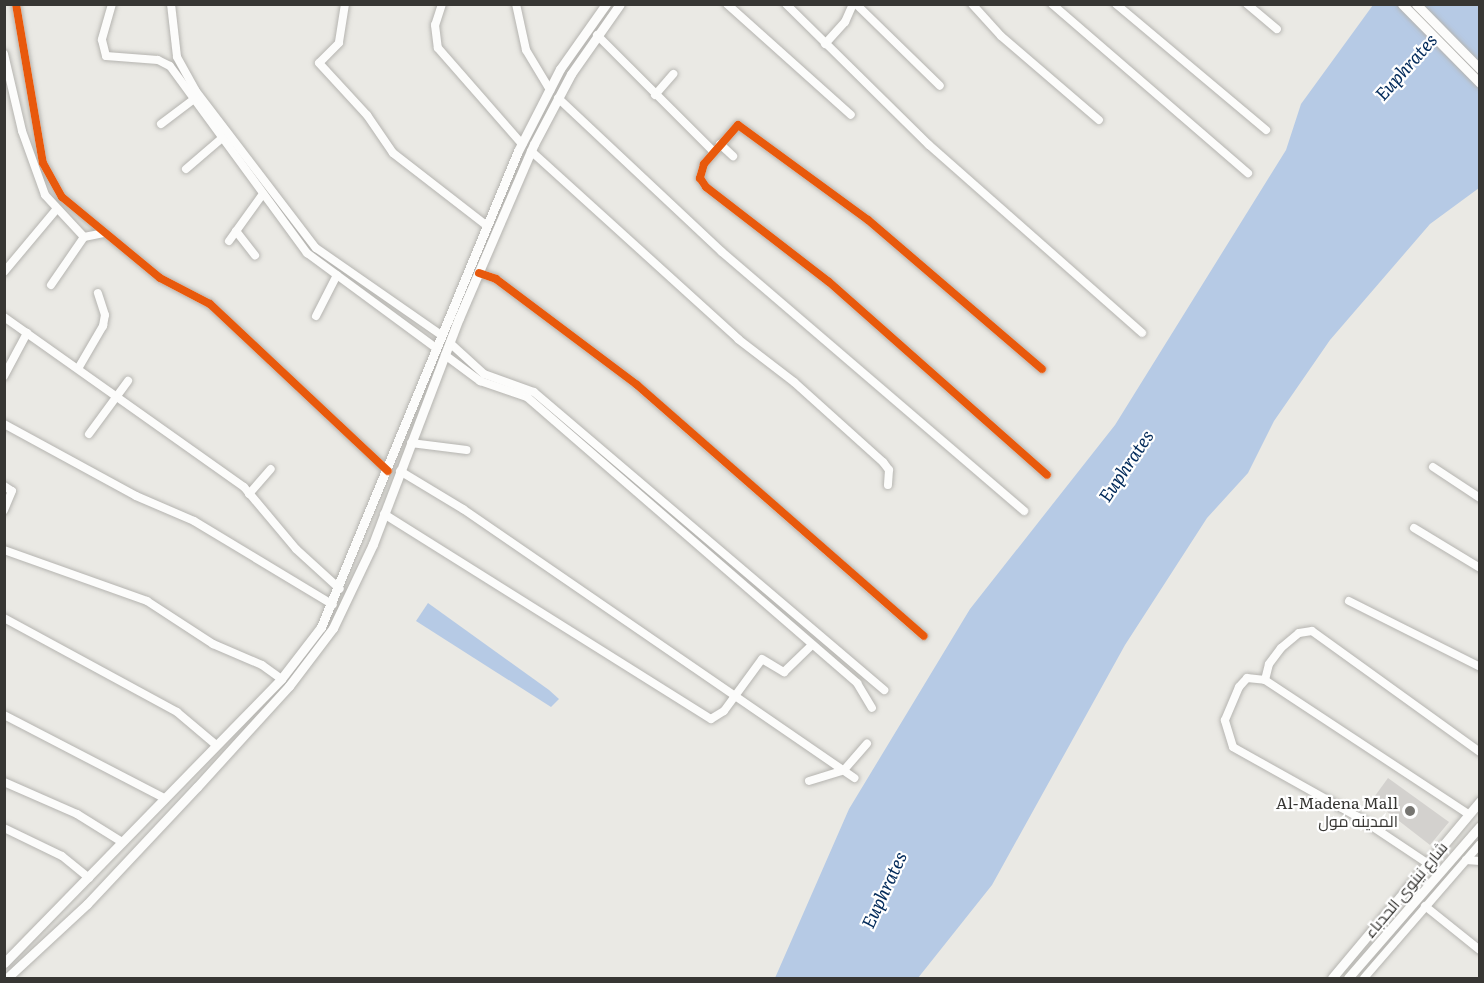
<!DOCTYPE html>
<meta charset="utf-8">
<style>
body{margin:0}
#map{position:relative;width:1484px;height:983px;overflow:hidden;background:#eae9e4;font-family:Literata,Cairo,serif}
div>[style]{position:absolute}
.water>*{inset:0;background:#b6cae5}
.building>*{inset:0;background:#d3d1ce}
.roads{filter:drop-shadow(0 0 2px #b5b4b0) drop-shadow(0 0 2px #b5b4b0)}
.minor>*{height:8px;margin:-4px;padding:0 4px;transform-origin:4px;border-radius:4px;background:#fcfcfb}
.major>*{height:9px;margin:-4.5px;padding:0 4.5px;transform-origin:4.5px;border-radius:4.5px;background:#fcfcfb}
.cycleway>*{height:8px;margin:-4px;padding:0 4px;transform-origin:4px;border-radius:4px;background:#e8590c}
.dots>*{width:16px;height:16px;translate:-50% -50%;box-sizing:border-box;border:3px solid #fff;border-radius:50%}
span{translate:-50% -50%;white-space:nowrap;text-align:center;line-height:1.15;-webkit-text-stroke:4.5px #fff;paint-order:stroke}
.poi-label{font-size:16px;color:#373633}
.right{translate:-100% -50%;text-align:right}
.street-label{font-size:16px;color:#373633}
.water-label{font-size:18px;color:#002959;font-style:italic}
.frame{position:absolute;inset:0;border:6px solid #373633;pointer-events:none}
</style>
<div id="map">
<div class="water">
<div style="clip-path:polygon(1373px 5px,1479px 5px,1479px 188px,1430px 224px,1330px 340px,1274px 421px,1248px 473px,1207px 518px,1125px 645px,992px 885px,918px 978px,775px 978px,849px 809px,970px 609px,1115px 425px,1286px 150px,1301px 104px)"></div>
<div style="clip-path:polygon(428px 603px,549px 690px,559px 699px,551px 707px,416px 621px)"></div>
</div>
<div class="building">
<div style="clip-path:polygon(1388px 778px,1449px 822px,1430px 845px,1372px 800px)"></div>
</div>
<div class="roads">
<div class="minor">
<div style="left:16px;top:4px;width:161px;rotate:80.4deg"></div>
<div style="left:43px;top:163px;width:39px;rotate:61deg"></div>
<div style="left:62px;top:197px;width:127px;rotate:39.6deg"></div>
<div style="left:160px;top:278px;width:56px;rotate:27.5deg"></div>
<div style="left:210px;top:304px;width:244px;rotate:43.2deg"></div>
<div style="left:112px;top:4px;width:37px;rotate:106deg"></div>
<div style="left:102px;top:40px;width:16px;rotate:76deg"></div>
<div style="left:106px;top:56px;width:52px;rotate:4.4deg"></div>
<div style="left:158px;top:60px;width:13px;rotate:27deg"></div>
<div style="left:170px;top:66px;width:232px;rotate:53.8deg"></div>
<div style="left:307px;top:253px;width:160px;rotate:36.4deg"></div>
<div style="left:171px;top:4px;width:53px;rotate:83.5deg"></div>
<div style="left:177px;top:57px;width:38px;rotate:61deg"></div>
<div style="left:195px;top:90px;width:199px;rotate:52.6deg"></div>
<div style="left:316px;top:248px;width:152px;rotate:34.8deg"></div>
<div style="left:345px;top:4px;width:39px;rotate:99deg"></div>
<div style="left:339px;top:43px;width:28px;rotate:135deg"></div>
<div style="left:319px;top:63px;width:71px;rotate:47.3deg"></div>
<div style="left:367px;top:115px;width:46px;rotate:55.6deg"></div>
<div style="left:393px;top:153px;width:119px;rotate:37.8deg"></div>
<div style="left:442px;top:4px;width:22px;rotate:108deg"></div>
<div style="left:435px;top:25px;width:23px;rotate:83deg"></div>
<div style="left:438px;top:48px;width:128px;rotate:48.8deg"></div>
<div style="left:516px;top:4px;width:47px;rotate:77.7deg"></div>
<div style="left:526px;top:50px;width:47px;rotate:59deg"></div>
<div style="left:727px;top:4px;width:166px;rotate:41.8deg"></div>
<div style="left:786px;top:4px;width:201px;rotate:44.6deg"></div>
<div style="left:929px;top:145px;width:284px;rotate:41.4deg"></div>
<div style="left:856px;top:4px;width:117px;rotate:44.3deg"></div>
<div style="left:972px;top:4px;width:43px;rotate:47.8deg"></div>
<div style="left:1001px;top:36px;width:129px;rotate:40.6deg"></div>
<div style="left:1052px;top:4px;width:259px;rotate:40.8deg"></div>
<div style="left:1116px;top:4px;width:196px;rotate:40deg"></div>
<div style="left:1247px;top:4px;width:39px;rotate:40deg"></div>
<div style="left:597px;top:35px;width:165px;rotate:45deg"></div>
<div style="left:825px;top:44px;width:30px;rotate:-48deg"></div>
<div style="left:845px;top:22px;width:20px;rotate:-66deg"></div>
<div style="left:4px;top:54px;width:79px;rotate:76.8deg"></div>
<div style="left:22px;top:131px;width:68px;rotate:70.2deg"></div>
<div style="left:45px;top:195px;width:57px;rotate:47.1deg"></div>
<div style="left:84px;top:237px;width:20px;rotate:-11deg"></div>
<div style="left:655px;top:95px;width:28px;rotate:-49deg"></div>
<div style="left:558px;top:98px;width:225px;rotate:43.2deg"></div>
<div style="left:722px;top:252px;width:398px;rotate:40.6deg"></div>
<div style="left:161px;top:124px;width:40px;rotate:-37deg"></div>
<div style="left:720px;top:144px;width:18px;rotate:43deg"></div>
<div style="left:531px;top:151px;width:280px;rotate:42.2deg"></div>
<div style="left:738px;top:339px;width:71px;rotate:37.5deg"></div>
<div style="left:794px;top:382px;width:120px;rotate:42deg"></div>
<div style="left:883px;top:462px;width:10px;rotate:53deg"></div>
<div style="left:889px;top:470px;width:15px;rotate:94deg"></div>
<div style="left:186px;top:169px;width:46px;rotate:-40.6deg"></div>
<div style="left:236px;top:231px;width:31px;rotate:52deg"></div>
<div style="left:229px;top:241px;width:57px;rotate:-54.3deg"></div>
<div style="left:4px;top:272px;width:80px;rotate:-50.1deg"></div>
<div style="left:479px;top:273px;width:18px;rotate:19deg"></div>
<div style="left:496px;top:279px;width:176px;rotate:36.9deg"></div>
<div style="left:637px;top:385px;width:381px;rotate:41.2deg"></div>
<div style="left:51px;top:285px;width:58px;rotate:-55.5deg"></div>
<div style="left:316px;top:316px;width:46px;rotate:-62.9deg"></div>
<div style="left:4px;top:317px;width:294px;rotate:35.3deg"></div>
<div style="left:244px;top:487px;width:81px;rotate:50deg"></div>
<div style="left:296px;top:549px;width:59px;rotate:42.3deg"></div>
<div style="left:450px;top:343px;width:46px;rotate:42.4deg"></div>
<div style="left:484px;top:374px;width:53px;rotate:19.8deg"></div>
<div style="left:534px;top:392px;width:460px;rotate:40.4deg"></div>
<div style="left:445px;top:355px;width:44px;rotate:36.6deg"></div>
<div style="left:480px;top:381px;width:50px;rotate:18.8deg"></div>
<div style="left:527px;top:397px;width:437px;rotate:40.9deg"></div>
<div style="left:857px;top:683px;width:29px;rotate:59deg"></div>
<div style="left:79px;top:367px;width:48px;rotate:-59.7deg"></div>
<div style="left:103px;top:326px;width:11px;rotate:-80deg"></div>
<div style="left:105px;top:315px;width:23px;rotate:-108deg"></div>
<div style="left:1042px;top:369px;width:229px;rotate:-139.4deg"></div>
<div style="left:868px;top:220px;width:161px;rotate:-143.8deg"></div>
<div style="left:738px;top:125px;width:52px;rotate:131.1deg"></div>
<div style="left:704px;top:164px;width:15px;rotate:106deg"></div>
<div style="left:700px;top:178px;width:11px;rotate:56deg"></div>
<div style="left:706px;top:187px;width:155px;rotate:37.7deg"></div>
<div style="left:829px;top:282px;width:291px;rotate:41.5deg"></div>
<div style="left:4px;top:376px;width:49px;rotate:-61.9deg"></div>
<div style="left:4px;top:424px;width:150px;rotate:28.6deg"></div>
<div style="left:136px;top:496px;width:63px;rotate:23.3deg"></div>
<div style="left:194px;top:521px;width:162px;rotate:31.1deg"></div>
<div style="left:89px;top:434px;width:66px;rotate:-53.7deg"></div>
<div style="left:411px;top:443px;width:56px;rotate:7.1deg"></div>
<div style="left:1433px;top:467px;width:56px;rotate:33.4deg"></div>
<div style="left:400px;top:471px;width:74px;rotate:31.1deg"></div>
<div style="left:463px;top:509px;width:475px;rotate:34.5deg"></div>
<div style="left:4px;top:486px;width:9px;rotate:32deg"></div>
<div style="left:12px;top:491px;width:21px;rotate:113deg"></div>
<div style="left:249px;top:494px;width:33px;rotate:-49deg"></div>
<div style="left:384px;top:514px;width:386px;rotate:32.1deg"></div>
<div style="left:711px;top:719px;width:15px;rotate:-32deg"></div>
<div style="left:724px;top:711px;width:64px;rotate:-53.8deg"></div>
<div style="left:762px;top:659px;width:26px;rotate:31deg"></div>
<div style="left:784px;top:672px;width:39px;rotate:-44deg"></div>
<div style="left:1414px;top:528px;width:77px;rotate:31.2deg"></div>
<div style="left:4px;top:550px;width:152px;rotate:19.6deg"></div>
<div style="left:147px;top:601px;width:79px;rotate:33.1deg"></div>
<div style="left:213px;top:644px;width:53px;rotate:23.2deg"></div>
<div style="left:262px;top:665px;width:24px;rotate:36deg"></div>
<div style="left:1349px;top:601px;width:147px;rotate:26.7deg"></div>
<div style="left:4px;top:618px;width:197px;rotate:28.5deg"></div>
<div style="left:177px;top:712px;width:51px;rotate:40.2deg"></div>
<div style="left:1265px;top:680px;width:16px;rotate:-76deg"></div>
<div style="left:1269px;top:664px;width:20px;rotate:-53deg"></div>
<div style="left:1281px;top:648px;width:23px;rotate:-40deg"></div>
<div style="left:1299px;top:633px;width:13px;rotate:-9deg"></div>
<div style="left:1312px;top:631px;width:207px;rotate:35.8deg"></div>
<div style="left:4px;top:715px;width:180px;rotate:27.4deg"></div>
<div style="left:809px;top:781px;width:37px;rotate:-17deg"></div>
<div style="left:844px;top:770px;width:35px;rotate:-49deg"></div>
<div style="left:4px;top:782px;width:80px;rotate:23.7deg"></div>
<div style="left:77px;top:814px;width:53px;rotate:31.9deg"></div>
<div style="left:4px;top:828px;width:64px;rotate:25.8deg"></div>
<div style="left:62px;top:856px;width:35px;rotate:39deg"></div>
<div style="left:1466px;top:860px;width:14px;rotate:4deg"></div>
<div style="left:1427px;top:863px;width:83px;rotate:-146.3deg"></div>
<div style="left:1358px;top:817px;width:143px;rotate:-150.8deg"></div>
<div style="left:1233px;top:747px;width:28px;rotate:-107deg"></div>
<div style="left:1225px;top:720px;width:36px;rotate:-67deg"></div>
<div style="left:1239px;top:687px;width:12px;rotate:-48deg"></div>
<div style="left:1247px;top:678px;width:18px;rotate:6deg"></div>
<div style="left:1265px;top:680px;width:243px;rotate:33.4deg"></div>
<div style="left:1425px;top:906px;width:70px;rotate:38.7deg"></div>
<div style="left:1364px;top:978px;width:177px;rotate:-49.1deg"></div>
</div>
<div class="major">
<div style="left:1402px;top:4px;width:111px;rotate:45.4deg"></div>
<div style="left:1416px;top:4px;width:91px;rotate:45.4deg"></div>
<div style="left:4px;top:963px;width:397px;rotate:-45.7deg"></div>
<div style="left:281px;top:679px;width:66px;rotate:-52.4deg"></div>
<div style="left:321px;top:627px;width:515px;rotate:-67.52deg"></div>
<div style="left:518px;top:151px;width:92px;rotate:-62.9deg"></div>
<div style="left:560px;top:69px;width:80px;rotate:-54.7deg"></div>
<div style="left:7px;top:978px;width:109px;rotate:-42.8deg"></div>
<div style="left:87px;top:904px;width:161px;rotate:-46.8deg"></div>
<div style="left:197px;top:787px;width:137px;rotate:-47.7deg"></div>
<div style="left:289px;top:686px;width:73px;rotate:-52.8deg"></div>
<div style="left:333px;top:628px;width:93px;rotate:-64.5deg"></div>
<div style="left:373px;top:544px;width:242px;rotate:-69.2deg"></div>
<div style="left:459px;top:318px;width:189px;rotate:-66.7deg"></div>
<div style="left:534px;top:144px;width:79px;rotate:-62.1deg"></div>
<div style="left:571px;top:74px;width:85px;rotate:-55deg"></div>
<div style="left:1332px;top:978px;width:231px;rotate:-50.1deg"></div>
<div style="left:1348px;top:978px;width:201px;rotate:-49deg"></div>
</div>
</div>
<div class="cycleway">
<div style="left:16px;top:4px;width:161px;rotate:80.4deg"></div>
<div style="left:43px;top:163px;width:39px;rotate:61deg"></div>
<div style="left:62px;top:197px;width:127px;rotate:39.6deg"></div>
<div style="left:160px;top:278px;width:56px;rotate:27.5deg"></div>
<div style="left:210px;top:304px;width:244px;rotate:43.2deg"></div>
<div style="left:479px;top:273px;width:18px;rotate:19deg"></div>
<div style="left:496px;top:279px;width:176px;rotate:36.9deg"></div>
<div style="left:637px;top:385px;width:381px;rotate:41.2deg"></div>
<div style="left:1042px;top:369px;width:229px;rotate:-139.4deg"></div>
<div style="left:868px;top:220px;width:161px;rotate:-143.8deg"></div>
<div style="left:738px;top:125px;width:52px;rotate:131.1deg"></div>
<div style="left:704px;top:164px;width:15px;rotate:106deg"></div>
<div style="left:700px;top:178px;width:11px;rotate:56deg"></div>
<div style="left:706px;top:187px;width:155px;rotate:37.7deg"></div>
<div style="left:829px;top:282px;width:291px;rotate:41.5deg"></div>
</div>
<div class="dots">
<div style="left:1410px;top:811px;background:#767571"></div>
</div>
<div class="poi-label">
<span class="right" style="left:1398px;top:811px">Al-Madena Mall<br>المدينه مول</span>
</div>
<div class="street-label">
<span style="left:1405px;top:889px;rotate:-50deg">شارع نينوى الحدباء</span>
</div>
<div class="water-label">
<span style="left:1406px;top:67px;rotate:-48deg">Euphrates</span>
<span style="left:1126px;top:466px;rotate:-56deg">Euphrates</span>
<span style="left:884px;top:890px;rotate:-65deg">Euphrates</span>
</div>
<div class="frame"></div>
</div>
